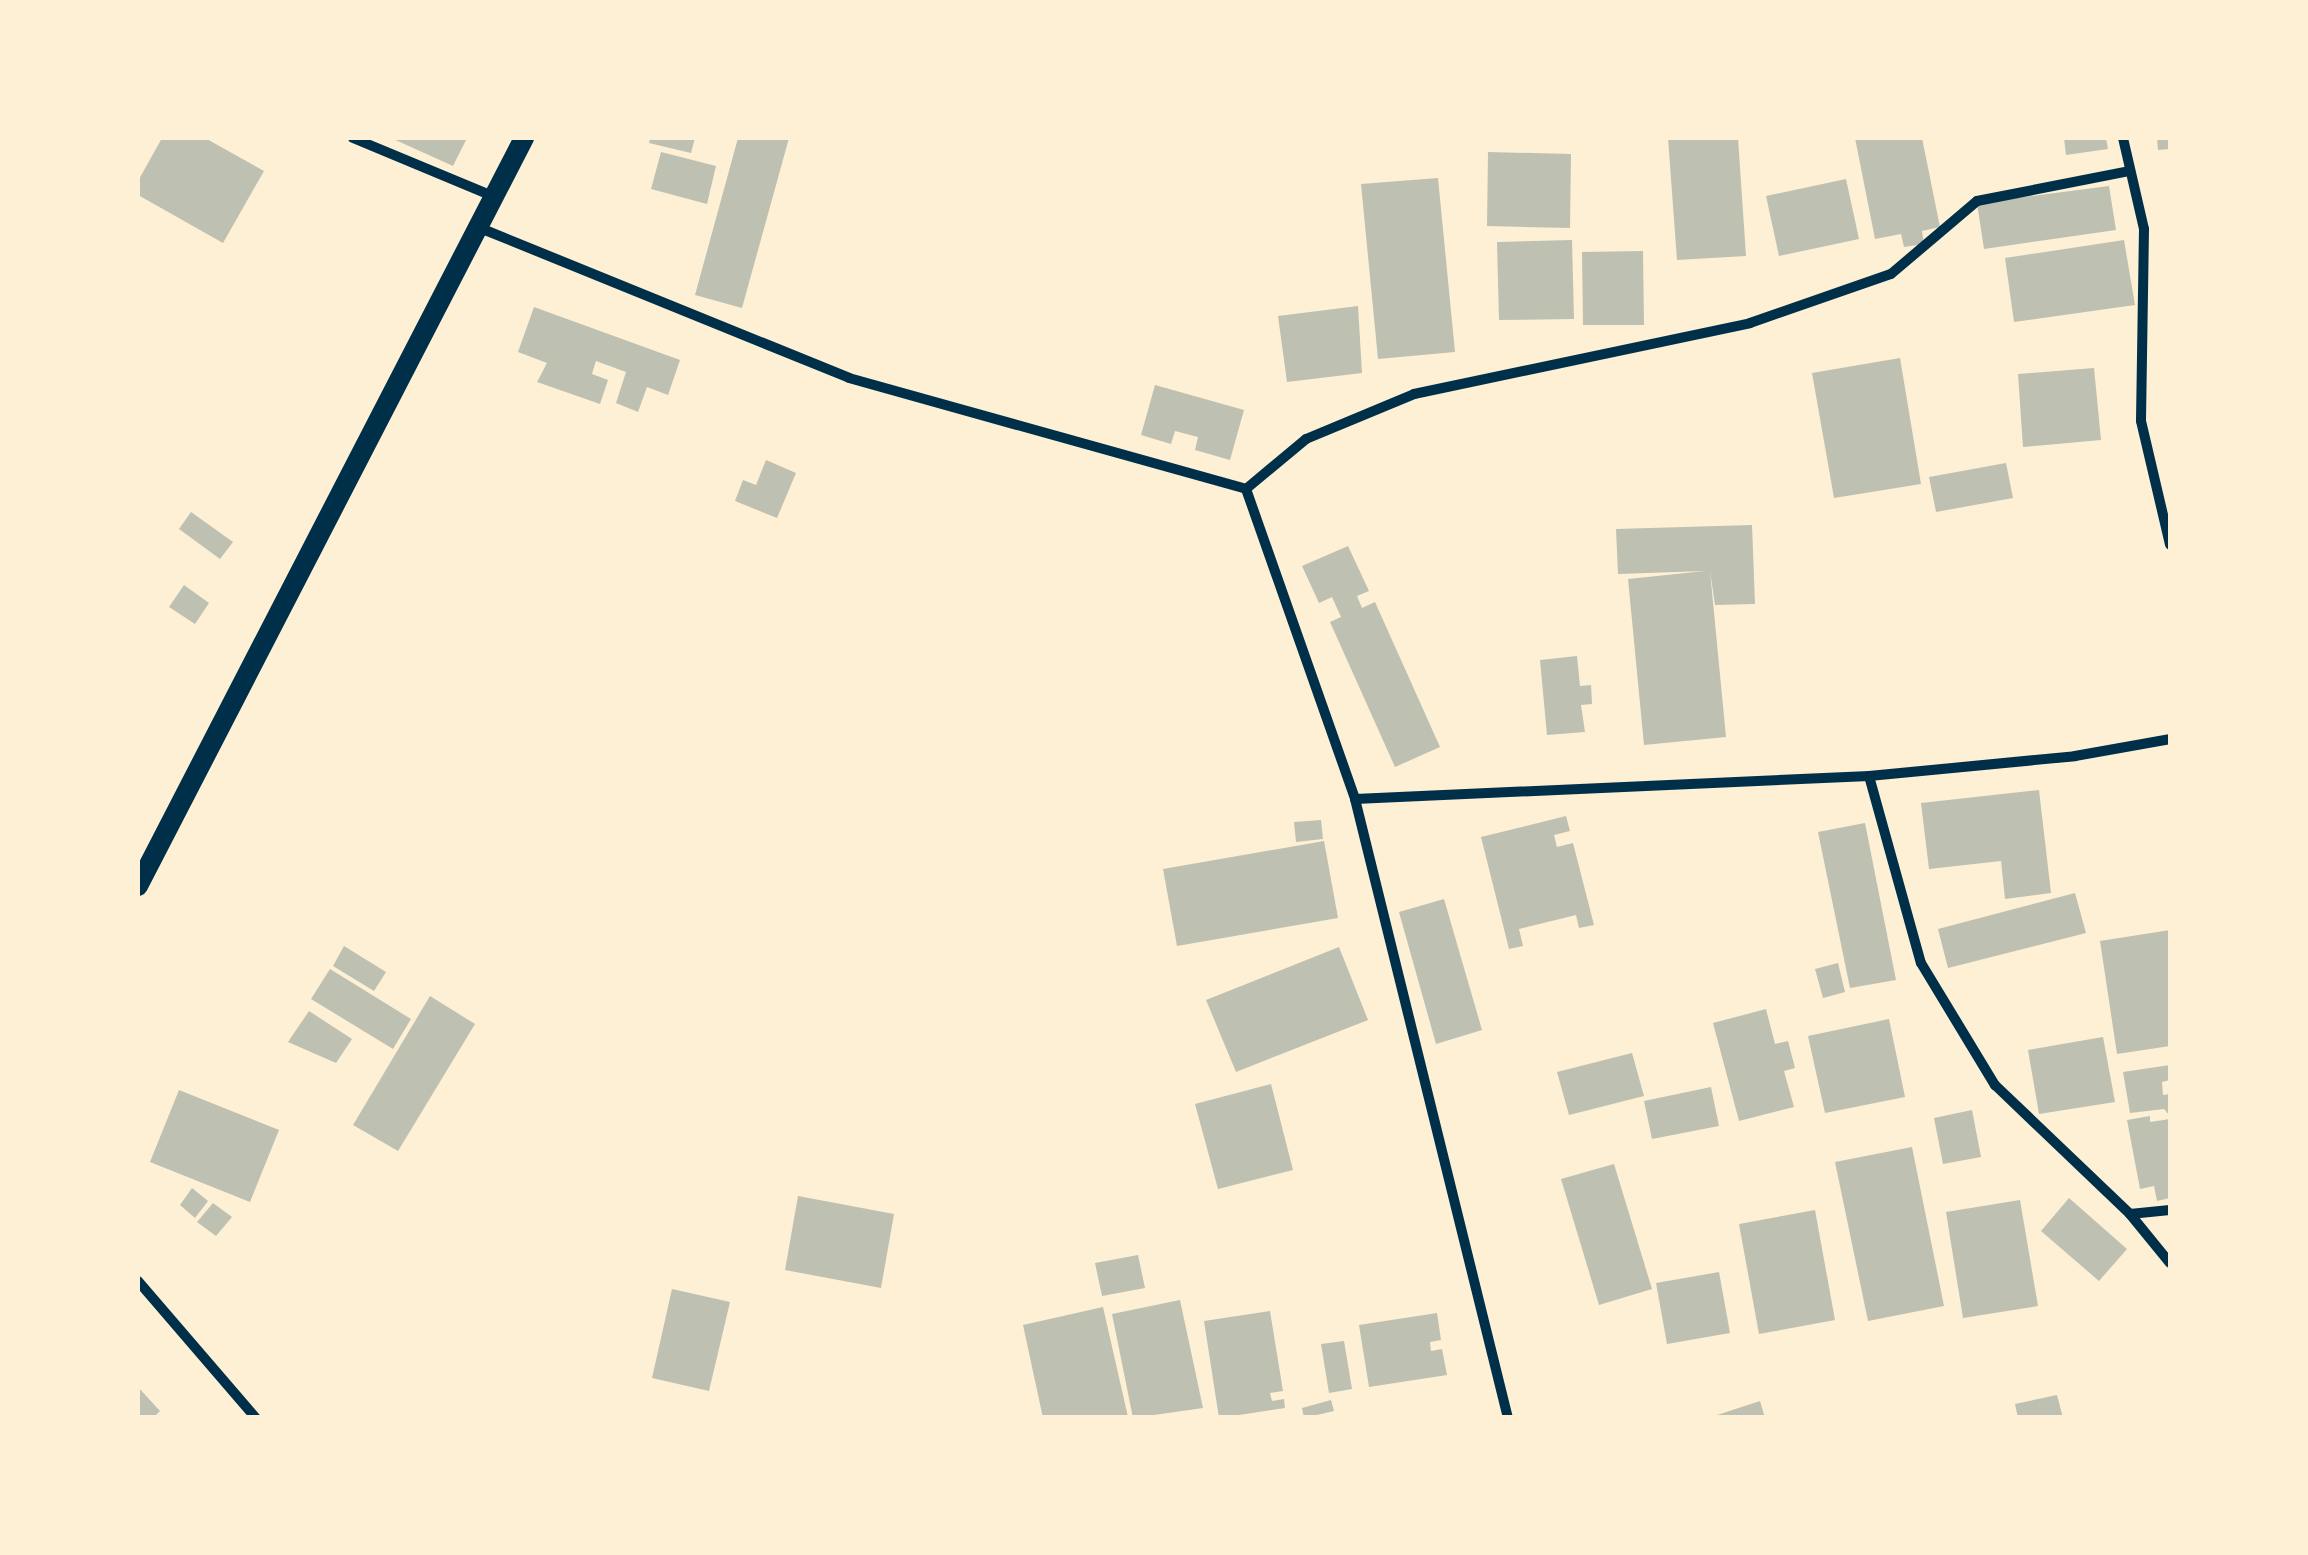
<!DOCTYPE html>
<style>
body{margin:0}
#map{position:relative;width:2308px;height:1555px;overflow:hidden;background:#fdf0d5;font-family:"Space Grotesk",sans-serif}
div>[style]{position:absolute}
.building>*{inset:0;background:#bec0b2}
.minor>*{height:10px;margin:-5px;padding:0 5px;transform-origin:5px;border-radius:5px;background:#003049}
.secondary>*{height:20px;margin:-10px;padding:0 10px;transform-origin:10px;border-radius:10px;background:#003049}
span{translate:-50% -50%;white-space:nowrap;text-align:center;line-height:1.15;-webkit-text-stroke:8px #fdf0d5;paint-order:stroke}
.frame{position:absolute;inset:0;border:140px solid #fdf0d5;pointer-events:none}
</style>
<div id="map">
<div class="building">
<div style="clip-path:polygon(162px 138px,205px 138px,264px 171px,223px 243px,138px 195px,138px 181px)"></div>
<div style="clip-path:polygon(391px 138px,467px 138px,453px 166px)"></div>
<div style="clip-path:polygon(650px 138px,695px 138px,691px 153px,649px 143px)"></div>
<div style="clip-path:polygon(738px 138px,789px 138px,742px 308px,695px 295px)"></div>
<div style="clip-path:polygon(1668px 138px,1738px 138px,1746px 256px,1677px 260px)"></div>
<div style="clip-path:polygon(1855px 138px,1922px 138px,1940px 227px,1922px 231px,1924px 244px,1904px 247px,1901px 234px,1875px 239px)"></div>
<div style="clip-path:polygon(2064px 138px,2106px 138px,2108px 149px,2066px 155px)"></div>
<div style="clip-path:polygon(2157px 138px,2170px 138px,2170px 149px,2158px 150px)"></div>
<div style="clip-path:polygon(661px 152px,716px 166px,707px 204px,651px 189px)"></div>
<div style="clip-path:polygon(1488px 152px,1571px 154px,1570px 228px,1487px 226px)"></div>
<div style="clip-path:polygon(1438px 178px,1455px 352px,1378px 359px,1361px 184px)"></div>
<div style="clip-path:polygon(1846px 179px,1859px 239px,1779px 256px,1766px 196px)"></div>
<div style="clip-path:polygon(2109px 186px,2116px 230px,1984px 249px,1977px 203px)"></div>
<div style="clip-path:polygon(1572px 240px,1574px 319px,1499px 320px,1497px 242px)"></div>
<div style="clip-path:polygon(2124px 240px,2135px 305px,2014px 322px,2005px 258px)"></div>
<div style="clip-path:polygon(1643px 251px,1644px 325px,1583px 325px,1582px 252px)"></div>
<div style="clip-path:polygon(1358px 306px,1362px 373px,1287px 382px,1278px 316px)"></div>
<div style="clip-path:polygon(534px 307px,680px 360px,668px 395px,647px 387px,638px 412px,616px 403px,626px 372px,596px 361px,592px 374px,608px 380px,600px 404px,537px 382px,547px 363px,518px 352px)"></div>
<div style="clip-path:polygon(1900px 358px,1921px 484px,1834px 498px,1812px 373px)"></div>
<div style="clip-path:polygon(2094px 368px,2101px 440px,2023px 447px,2018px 374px)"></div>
<div style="clip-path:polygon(1155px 385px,1244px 410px,1230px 460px,1195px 450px,1198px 437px,1175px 431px,1171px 444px,1141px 435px)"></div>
<div style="clip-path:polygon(766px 460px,796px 473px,777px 518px,735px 501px,743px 480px,756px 485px)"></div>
<div style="clip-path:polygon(2006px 463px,2013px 498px,1936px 512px,1929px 477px)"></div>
<div style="clip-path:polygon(191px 512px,233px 542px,220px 559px,179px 529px)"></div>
<div style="clip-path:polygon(1752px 525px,1755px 604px,1715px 605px,1710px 571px,1726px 737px,1644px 745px,1628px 579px,1705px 571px,1618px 574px,1616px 529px)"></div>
<div style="clip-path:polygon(1348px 546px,1369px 591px,1357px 596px,1362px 608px,1375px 602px,1440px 747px,1395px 767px,1330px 622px,1341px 617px,1332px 597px,1319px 603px,1302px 566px)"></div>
<div style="clip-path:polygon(184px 585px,209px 603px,195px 624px,169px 607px)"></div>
<div style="clip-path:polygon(1577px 656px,1580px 686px,1591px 685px,1592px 704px,1581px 705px,1585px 732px,1547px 735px,1540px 660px)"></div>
<div style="clip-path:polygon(2039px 790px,2051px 893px,2005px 899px,2001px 861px,1929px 869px,1921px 803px)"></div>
<div style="clip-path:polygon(1566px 816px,1570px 831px,1554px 835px,1557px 847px,1573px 843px,1594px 925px,1579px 928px,1576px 915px,1519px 929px,1523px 946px,1509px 949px,1481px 837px)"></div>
<div style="clip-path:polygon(1321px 820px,1323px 839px,1296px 842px,1294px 822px)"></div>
<div style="clip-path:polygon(1865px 823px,1896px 980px,1850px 988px,1818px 832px)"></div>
<div style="clip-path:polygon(1324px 841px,1338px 918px,1177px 946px,1163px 869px)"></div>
<div style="clip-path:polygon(2075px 893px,2086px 933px,1948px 968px,1938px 929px)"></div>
<div style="clip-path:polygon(1444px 899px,1482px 1030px,1436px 1044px,1399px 912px)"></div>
<div style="clip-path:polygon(2170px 930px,2170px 1046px,2117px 1054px,2100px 941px)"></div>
<div style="clip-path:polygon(344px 946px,386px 972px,374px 991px,333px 966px)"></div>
<div style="clip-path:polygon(1339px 947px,1368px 1020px,1236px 1072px,1206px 1000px)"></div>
<div style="clip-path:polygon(1838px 963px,1845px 992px,1823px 998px,1815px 969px)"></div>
<div style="clip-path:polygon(330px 969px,411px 1019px,393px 1049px,311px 999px)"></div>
<div style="clip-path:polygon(430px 996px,475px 1024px,398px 1151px,353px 1125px)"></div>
<div style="clip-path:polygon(1766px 1009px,1775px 1044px,1788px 1041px,1795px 1068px,1784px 1071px,1794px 1107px,1739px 1121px,1713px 1023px)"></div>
<div style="clip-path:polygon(309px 1011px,352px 1039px,336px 1063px,288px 1042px)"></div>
<div style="clip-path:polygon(1889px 1019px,1905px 1097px,1825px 1113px,1808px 1036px)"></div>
<div style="clip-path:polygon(2103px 1037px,2115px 1102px,2039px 1114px,2028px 1050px)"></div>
<div style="clip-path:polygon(1632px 1053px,1644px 1096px,1569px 1115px,1557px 1072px)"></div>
<div style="clip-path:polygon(2170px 1065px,2170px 1080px,2162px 1082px,2163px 1095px,2170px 1094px,2170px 1116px,2164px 1109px,2130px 1113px,2123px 1072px)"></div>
<div style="clip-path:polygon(1271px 1084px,1293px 1170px,1218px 1189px,1195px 1104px)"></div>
<div style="clip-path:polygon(1711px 1087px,1719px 1126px,1652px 1139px,1644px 1101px)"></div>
<div style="clip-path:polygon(179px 1090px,279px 1130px,250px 1202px,150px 1162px)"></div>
<div style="clip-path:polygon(1972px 1110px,1981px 1157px,1943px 1164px,1934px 1118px)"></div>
<div style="clip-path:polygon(2150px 1116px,2150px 1122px,2170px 1119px,2170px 1198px,2157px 1201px,2154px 1186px,2140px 1189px,2127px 1120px)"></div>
<div style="clip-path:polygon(1912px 1147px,1944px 1306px,1868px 1321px,1835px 1162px)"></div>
<div style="clip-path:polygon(1614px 1164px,1652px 1289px,1599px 1305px,1561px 1179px)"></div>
<div style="clip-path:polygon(192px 1188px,208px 1201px,195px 1218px,180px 1205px)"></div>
<div style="clip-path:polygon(798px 1196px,894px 1214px,881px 1288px,785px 1270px)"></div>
<div style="clip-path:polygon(2069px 1198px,2127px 1249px,2099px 1281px,2041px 1231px)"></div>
<div style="clip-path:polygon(2020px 1200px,2038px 1306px,1963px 1318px,1946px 1212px)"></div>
<div style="clip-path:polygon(213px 1203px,232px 1217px,216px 1236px,197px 1222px)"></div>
<div style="clip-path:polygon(1815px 1210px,1835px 1320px,1759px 1334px,1739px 1224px)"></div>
<div style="clip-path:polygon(1138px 1255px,1145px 1288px,1102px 1296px,1095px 1263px)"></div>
<div style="clip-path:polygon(1719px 1272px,1730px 1333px,1667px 1344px,1656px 1283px)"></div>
<div style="clip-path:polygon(672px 1289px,730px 1302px,709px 1391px,652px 1378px)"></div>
<div style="clip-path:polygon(1180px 1300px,1203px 1408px,1133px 1418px,1112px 1314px)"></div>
<div style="clip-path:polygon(1103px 1307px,1128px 1417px,1043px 1418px,1023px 1325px)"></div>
<div style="clip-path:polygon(1270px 1311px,1283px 1391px,1270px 1393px,1272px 1401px,1284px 1399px,1285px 1408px,1219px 1418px,1204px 1321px)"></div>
<div style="clip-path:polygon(1437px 1313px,1441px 1340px,1430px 1342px,1431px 1351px,1442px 1349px,1447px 1375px,1369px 1387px,1359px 1325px)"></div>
<div style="clip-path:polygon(1344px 1341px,1352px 1389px,1329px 1393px,1321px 1344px)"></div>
<div style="clip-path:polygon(138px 1387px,160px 1411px,153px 1418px,138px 1418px)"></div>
<div style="clip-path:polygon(2057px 1395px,2063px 1418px,2018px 1418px,2015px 1404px)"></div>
<div style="clip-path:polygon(1331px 1400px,1334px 1411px,1304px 1418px,1302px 1408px)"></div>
<div style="clip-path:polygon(1760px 1401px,1765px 1418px,1712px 1418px,1711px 1417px)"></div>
</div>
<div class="minor">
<div style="left:353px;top:138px;width:154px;rotate:22.6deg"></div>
<div style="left:2123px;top:138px;width:93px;rotate:77deg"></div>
<div style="left:2144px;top:229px;width:192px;rotate:90.9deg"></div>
<div style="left:2141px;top:421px;width:127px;rotate:76.8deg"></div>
<div style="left:480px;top:228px;width:398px;rotate:22.1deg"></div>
<div style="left:849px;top:378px;width:412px;rotate:15.6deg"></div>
<div style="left:1246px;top:489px;width:329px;rotate:70.6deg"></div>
<div style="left:1355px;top:799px;width:638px;rotate:76.12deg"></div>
<div style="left:1246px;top:489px;width:78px;rotate:-39.8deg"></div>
<div style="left:1306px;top:439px;width:117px;rotate:-22.6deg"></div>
<div style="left:1414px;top:394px;width:343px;rotate:-11.9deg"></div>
<div style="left:1750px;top:323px;width:149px;rotate:-19.2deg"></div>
<div style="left:1891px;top:274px;width:113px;rotate:-40.3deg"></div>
<div style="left:1977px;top:201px;width:156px;rotate:-11.1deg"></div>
<div style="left:1869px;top:776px;width:194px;rotate:74.5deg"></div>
<div style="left:1921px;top:963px;width:143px;rotate:58.8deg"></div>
<div style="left:1995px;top:1085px;width:187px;rotate:43.7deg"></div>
<div style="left:2130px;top:1214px;width:63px;rotate:50.8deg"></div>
<div style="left:1355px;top:799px;width:515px;rotate:-2.56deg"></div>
<div style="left:1869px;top:776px;width:207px;rotate:-5.5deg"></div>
<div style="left:2075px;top:756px;width:97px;rotate:-10.1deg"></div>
<div style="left:2130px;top:1214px;width:40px;rotate:-5.7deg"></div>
<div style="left:138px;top:1281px;width:181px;rotate:49.3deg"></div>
</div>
<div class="secondary">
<div style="left:138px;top:886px;width:842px;rotate:-62.7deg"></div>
</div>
<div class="frame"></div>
</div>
